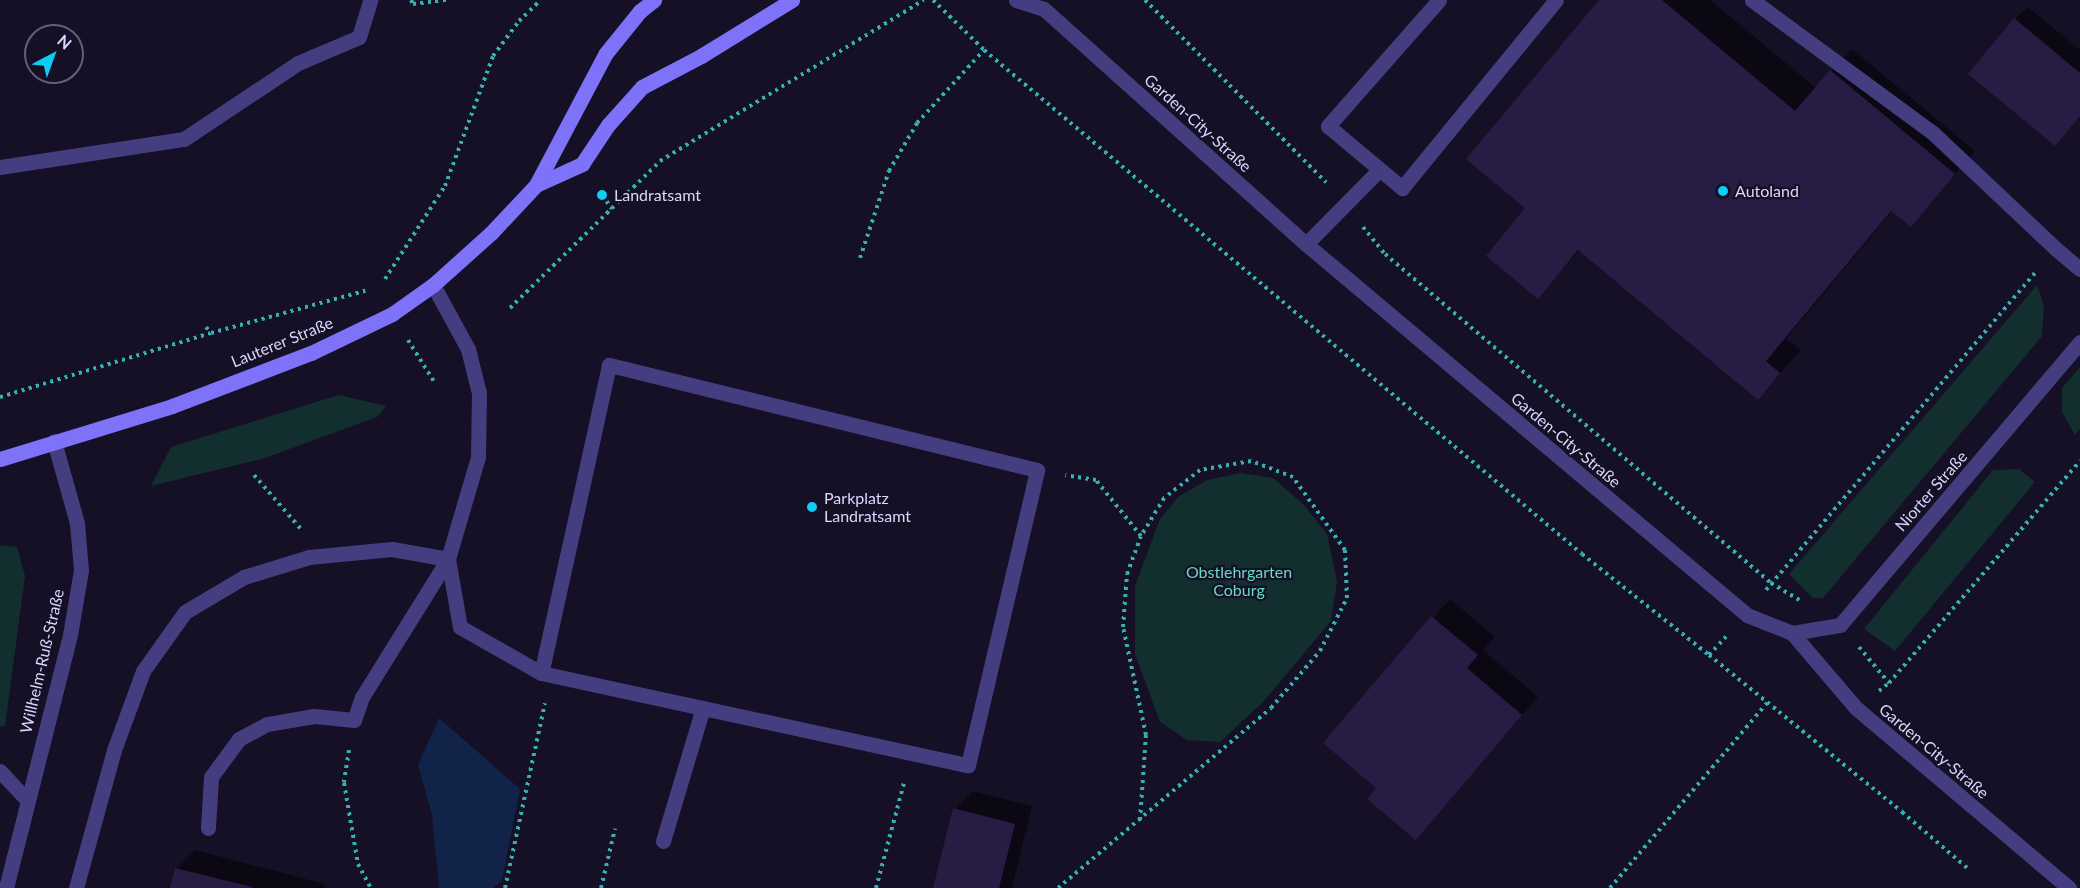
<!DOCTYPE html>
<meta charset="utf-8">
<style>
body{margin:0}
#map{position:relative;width:2080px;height:888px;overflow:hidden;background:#151025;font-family:Lato,sans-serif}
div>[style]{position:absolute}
.green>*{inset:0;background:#132e2e}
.water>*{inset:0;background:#112348}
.shadow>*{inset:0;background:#0007}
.building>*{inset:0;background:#271d44}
.path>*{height:4px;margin-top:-2px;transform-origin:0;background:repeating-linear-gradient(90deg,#36b1b1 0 3px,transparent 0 7.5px)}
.lane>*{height:15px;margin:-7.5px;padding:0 7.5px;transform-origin:7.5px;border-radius:7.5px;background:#443e81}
.street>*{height:15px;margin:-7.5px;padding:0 7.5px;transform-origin:7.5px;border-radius:7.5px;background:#443e81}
.secondary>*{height:15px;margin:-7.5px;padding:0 7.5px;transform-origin:7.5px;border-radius:7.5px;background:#7d72f8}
.dots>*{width:16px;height:16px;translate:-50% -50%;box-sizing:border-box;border:3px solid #151025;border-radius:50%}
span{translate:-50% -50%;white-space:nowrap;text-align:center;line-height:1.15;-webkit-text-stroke:4.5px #151025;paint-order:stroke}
.street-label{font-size:16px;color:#ddd6fd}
.poi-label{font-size:16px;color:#ddd6fd}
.left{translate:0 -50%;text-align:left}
.park-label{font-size:16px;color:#65dac3}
.north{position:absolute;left:24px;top:24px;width:60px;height:60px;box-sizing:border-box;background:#151025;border:2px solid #655f7b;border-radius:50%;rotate:41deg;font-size:16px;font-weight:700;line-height:24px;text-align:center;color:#ddd6fd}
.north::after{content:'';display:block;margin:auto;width:21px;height:27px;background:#0dcdf2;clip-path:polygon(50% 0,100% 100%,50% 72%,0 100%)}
</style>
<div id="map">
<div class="green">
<div style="clip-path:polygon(2037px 285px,2044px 306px,2042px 336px,1823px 598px,1813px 598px,1789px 574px)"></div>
<div style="clip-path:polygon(2080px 367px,2080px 429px,2075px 435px,2062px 412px,2062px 388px)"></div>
<div style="clip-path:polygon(339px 395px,386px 406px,377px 417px,265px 458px,151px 486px,171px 447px)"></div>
<div style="clip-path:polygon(2019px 469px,2035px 482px,1895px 651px,1864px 629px,1993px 470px)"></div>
<div style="clip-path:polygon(1241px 473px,1273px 478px,1303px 504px,1327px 534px,1337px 582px,1331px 621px,1263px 702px,1220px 742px,1187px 740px,1160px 722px,1135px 654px,1135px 586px,1160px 519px,1178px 497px,1207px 480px)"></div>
<div style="clip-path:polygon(0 545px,17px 547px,25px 576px,5px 726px,0 726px)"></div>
</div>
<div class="water">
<div style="clip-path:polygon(439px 718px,520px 789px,502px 881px,493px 888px,439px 888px,432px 815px,418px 765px)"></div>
</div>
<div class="shadow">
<div style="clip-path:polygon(1601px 0,1710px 0,1816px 88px,1852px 49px,1975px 151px,1911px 225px,1893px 210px,1786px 339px,1801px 350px,1758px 398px,1580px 250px,1538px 297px,1527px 208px)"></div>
<div style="clip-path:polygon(2028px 7px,2080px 50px,2080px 116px,2055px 144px,2015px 19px)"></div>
<div style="clip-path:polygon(1450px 599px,1495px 637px,1483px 650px,1538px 697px,1416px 838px,1378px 788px,1325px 743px)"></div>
<div style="clip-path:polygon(973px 791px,1032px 806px,1012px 888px,935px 888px,955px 809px)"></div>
<div style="clip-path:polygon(195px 850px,325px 884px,324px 888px,172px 888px,177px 868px)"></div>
</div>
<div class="building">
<div style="clip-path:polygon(1599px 0,1662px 0,1795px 111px,1830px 70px,1955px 174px,1911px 227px,1891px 211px,1766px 361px,1780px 373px,1758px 400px,1578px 250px,1538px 299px,1486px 256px,1525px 208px,1466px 159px)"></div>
<div style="clip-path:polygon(2014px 18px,2080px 73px,2080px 116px,2055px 146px,1968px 74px)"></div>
<div style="clip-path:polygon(1431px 616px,1478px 655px,1467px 668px,1522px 715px,1416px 840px,1367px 799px,1376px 788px,1323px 743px)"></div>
<div style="clip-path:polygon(953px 808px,1015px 824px,999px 888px,933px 888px)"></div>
<div style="clip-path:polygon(175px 868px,252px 887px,252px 888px,170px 888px)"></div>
</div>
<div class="path">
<div style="left:411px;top:0;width:4px;rotate:63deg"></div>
<div style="left:413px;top:4px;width:34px;rotate:-7deg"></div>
<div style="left:933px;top:0;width:71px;rotate:44.4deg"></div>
<div style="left:984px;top:50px;width:782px;rotate:40.12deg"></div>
<div style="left:1582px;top:554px;width:162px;rotate:38.5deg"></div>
<div style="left:1709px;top:655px;width:25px;rotate:-47deg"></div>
<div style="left:1145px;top:0;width:257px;rotate:45.2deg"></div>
<div style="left:602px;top:195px;width:17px;rotate:54deg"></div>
<div style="left:1363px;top:227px;width:35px;rotate:51deg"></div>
<div style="left:1385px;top:254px;width:507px;rotate:40.44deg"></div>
<div style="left:1771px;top:583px;width:33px;rotate:31deg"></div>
<div style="left:860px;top:258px;width:92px;rotate:-71.6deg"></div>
<div style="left:889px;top:171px;width:56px;rotate:-59.7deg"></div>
<div style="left:917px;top:123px;width:99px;rotate:-47.5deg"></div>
<div style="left:385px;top:279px;width:111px;rotate:-57.2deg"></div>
<div style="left:445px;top:186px;width:139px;rotate:-69.7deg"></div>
<div style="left:493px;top:56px;width:44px;rotate:-53.4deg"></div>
<div style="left:519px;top:21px;width:30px;rotate:-44deg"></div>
<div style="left:510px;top:308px;width:210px;rotate:-44.4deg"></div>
<div style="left:660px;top:161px;width:309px;rotate:-31.4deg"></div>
<div style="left:206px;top:327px;width:8px;rotate:50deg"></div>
<div style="left:408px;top:340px;width:51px;rotate:57.9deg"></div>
<div style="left:0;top:397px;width:220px;rotate:-16.9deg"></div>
<div style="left:211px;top:333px;width:160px;rotate:-15.3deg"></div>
<div style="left:254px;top:475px;width:72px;rotate:49deg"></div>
<div style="left:1766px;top:590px;width:419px;rotate:-49.7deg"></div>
<div style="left:1859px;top:647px;width:47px;rotate:50.2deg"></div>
<div style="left:1709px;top:655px;width:249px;rotate:39.1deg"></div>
<div style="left:1902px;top:812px;width:86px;rotate:40.7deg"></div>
<div style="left:1879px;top:691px;width:13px;rotate:-39deg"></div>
<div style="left:1889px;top:683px;width:293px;rotate:-49.3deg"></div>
<div style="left:349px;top:750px;width:33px;rotate:99deg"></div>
<div style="left:344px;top:783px;width:82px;rotate:80.2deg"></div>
<div style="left:358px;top:864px;width:27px;rotate:62deg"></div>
<div style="left:1140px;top:820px;width:85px;rotate:-86deg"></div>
<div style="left:1146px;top:735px;width:110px;rotate:-102deg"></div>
<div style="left:1123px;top:627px;width:53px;rotate:-85.7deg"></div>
<div style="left:1127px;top:574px;width:40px;rotate:-69.8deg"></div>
<div style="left:505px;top:888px;width:189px;rotate:-77.8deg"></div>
<div style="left:601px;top:888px;width:61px;rotate:-76.7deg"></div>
<div style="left:876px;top:888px;width:109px;rotate:-75.1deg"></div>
<div style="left:1058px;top:888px;width:279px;rotate:-40.2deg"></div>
<div style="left:1271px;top:708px;width:75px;rotate:-49.3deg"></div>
<div style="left:1320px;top:651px;width:59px;rotate:-63deg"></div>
<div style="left:1347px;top:598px;width:48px;rotate:-92.4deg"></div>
<div style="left:1345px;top:550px;width:90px;rotate:-125.5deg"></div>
<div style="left:1293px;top:477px;width:45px;rotate:-159.1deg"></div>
<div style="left:1251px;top:461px;width:52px;rotate:170deg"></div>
<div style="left:1200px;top:470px;width:46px;rotate:142.1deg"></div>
<div style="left:1164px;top:498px;width:44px;rotate:121.2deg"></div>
<div style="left:1141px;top:536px;width:72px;rotate:-128.8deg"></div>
<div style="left:1096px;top:480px;width:31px;rotate:-171deg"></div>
<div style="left:1610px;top:888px;width:243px;rotate:-49.7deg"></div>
</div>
<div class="lane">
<div style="left:1439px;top:0;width:168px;rotate:131.4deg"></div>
<div style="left:1328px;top:126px;width:97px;rotate:40deg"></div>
<div style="left:1402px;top:188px;width:243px;rotate:-50.7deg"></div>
<div style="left:1752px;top:0;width:225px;rotate:36.3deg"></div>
<div style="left:1933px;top:133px;width:169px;rotate:43.3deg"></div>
<div style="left:2056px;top:249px;width:31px;rotate:40deg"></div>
<div style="left:0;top:167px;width:186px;rotate:-8.7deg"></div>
<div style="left:184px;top:139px;width:137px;rotate:-33.7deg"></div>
<div style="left:298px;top:63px;width:66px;rotate:-23.1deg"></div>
<div style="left:359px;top:37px;width:39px;rotate:-73deg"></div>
<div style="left:1306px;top:244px;width:103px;rotate:-45.4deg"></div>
<div style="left:433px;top:285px;width:73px;rotate:61.3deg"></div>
<div style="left:468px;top:349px;width:45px;rotate:76deg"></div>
<div style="left:479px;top:393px;width:64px;rotate:90.9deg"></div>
<div style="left:478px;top:457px;width:106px;rotate:106.4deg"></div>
<div style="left:448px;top:559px;width:69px;rotate:80deg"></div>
<div style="left:460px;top:627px;width:93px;rotate:29.6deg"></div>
<div style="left:541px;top:673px;width:437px;rotate:12.2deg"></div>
<div style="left:968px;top:765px;width:303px;rotate:-76.8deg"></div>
<div style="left:1037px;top:470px;width:441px;rotate:-166.2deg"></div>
<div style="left:609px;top:365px;width:315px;rotate:102.4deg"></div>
<div style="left:0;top:771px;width:40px;rotate:47deg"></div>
<div style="left:663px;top:841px;width:139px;rotate:-73.3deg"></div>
<div style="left:76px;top:888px;width:143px;rotate:-74.6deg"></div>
<div style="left:114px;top:750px;width:84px;rotate:-69.8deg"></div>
<div style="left:143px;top:671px;width:72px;rotate:-54.6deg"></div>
<div style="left:185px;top:612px;width:69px;rotate:-30.7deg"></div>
<div style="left:244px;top:577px;width:68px;rotate:-17.1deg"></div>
<div style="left:309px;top:557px;width:83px;rotate:-5.5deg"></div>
<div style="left:392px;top:549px;width:57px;rotate:10.1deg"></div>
<div style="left:448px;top:559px;width:163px;rotate:121.9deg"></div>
<div style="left:362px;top:697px;width:24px;rotate:109deg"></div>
<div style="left:354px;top:720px;width:40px;rotate:-174.3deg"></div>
<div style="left:314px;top:716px;width:48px;rotate:170.3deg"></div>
<div style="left:267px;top:724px;width:32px;rotate:152deg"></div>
<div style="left:239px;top:739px;width:47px;rotate:126.4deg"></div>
<div style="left:211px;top:777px;width:51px;rotate:93.4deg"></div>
</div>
<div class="street">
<div style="left:1016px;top:0;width:29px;rotate:18deg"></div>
<div style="left:1044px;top:9px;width:352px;rotate:41.9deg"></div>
<div style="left:1306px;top:244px;width:576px;rotate:40.07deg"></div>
<div style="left:1747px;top:615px;width:48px;rotate:21.8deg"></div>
<div style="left:1792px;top:633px;width:99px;rotate:49.5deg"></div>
<div style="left:1856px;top:708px;width:279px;rotate:40.2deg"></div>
<div style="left:1792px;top:633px;width:49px;rotate:-9.5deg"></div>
<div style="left:1840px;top:625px;width:371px;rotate:-49.7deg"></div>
<div style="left:6px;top:888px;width:261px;rotate:-75.8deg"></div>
<div style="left:70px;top:635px;width:66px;rotate:-80.4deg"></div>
<div style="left:81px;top:570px;width:47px;rotate:-94.9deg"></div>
<div style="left:77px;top:523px;width:85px;rotate:-105.7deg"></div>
</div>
<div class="secondary">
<div style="left:536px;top:185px;width:51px;rotate:-24.5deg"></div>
<div style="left:582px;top:164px;width:47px;rotate:-56.3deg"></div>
<div style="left:608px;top:125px;width:51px;rotate:-48.2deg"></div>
<div style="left:642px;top:87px;width:67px;rotate:-27.7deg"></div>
<div style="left:701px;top:56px;width:107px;rotate:-31.6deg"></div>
<div style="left:0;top:459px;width:180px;rotate:-17.1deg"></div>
<div style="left:172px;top:406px;width:149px;rotate:-20.9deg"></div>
<div style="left:311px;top:353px;width:90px;rotate:-25.7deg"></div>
<div style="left:392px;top:314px;width:50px;rotate:-35.3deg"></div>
<div style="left:433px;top:285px;width:78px;rotate:-41.9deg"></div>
<div style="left:491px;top:233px;width:66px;rotate:-46.8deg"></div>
<div style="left:536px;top:185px;width:149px;rotate:-62.1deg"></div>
<div style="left:606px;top:53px;width:54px;rotate:-51deg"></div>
<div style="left:640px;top:11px;width:18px;rotate:-38deg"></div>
</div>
<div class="dots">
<div style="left:1723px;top:191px;background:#0dcdf2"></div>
<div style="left:602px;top:195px;background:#0dcdf2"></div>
<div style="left:812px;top:507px;background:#0dcdf2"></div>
</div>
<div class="street-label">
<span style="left:1198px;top:123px;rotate:42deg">Garden-City-Straße</span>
<span style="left:282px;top:342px;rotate:-22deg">Lauterer Straße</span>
<span style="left:1566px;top:440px;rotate:40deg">Garden-City-Straße</span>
<span style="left:1931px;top:491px;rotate:-49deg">Niorter Straße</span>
<span style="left:42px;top:661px;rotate:-77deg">Willhelm-Ruß-Straße</span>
<span style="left:1934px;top:751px;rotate:40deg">Garden-City-Straße</span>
</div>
<div class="poi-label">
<span class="left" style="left:1735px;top:191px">Autoland</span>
<span class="left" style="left:614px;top:195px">Landratsamt</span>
<span class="left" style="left:824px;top:507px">Parkplatz<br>Landratsamt</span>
</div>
<div class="park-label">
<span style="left:1239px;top:581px">Obstlehrgarten<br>Coburg</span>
</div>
<div class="north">N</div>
</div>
